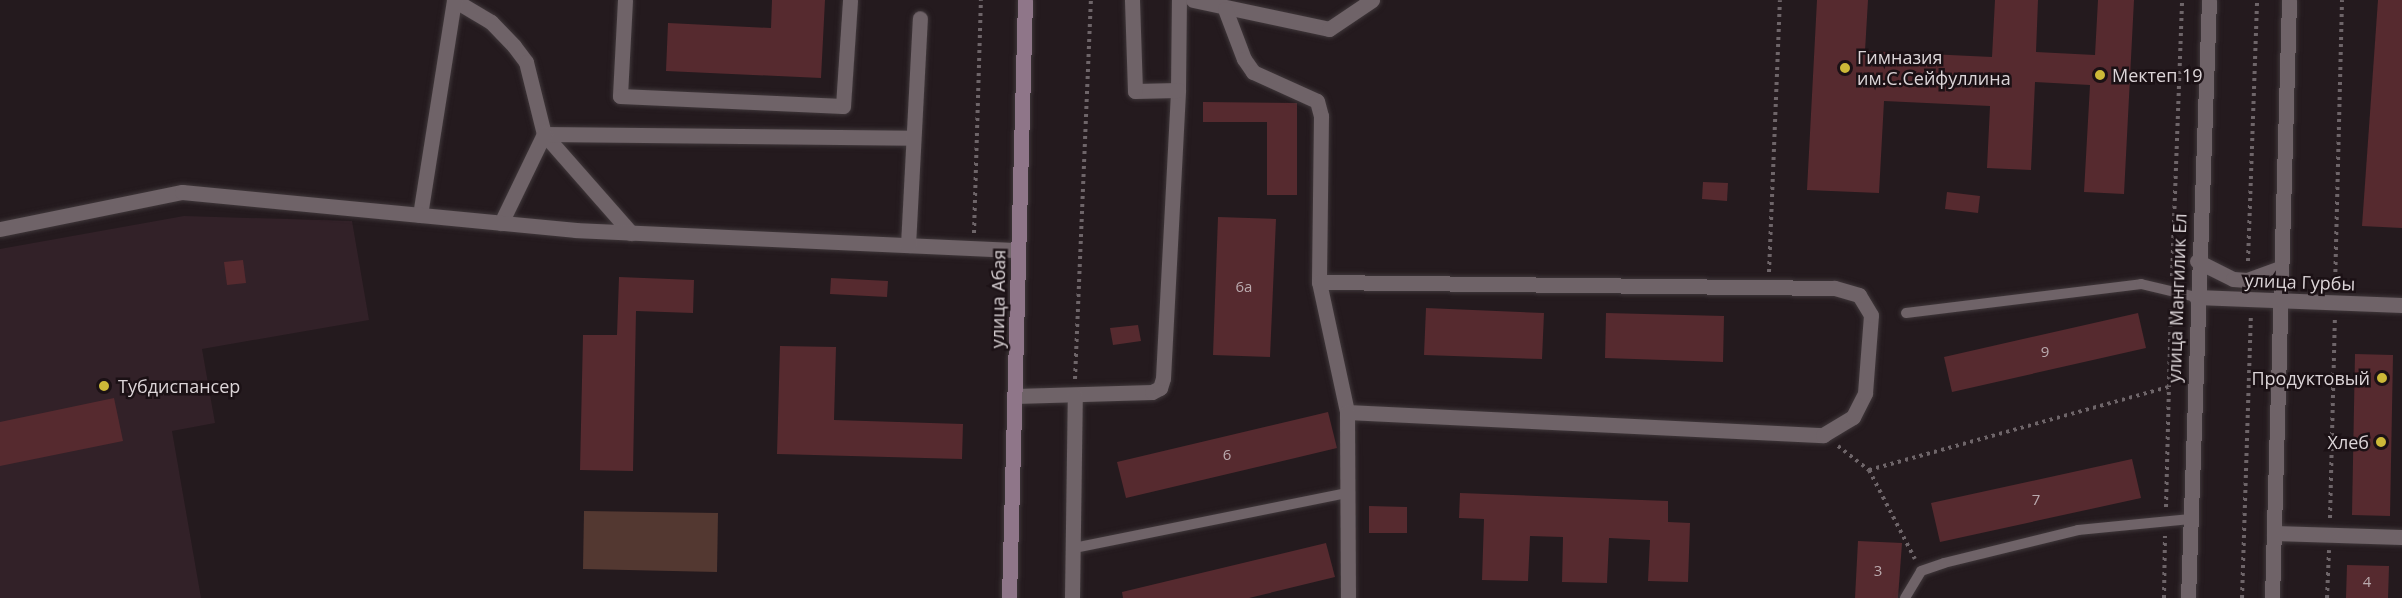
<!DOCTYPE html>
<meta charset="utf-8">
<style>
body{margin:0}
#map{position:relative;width:2402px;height:598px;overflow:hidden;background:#241a1e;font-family:"Open Sans",sans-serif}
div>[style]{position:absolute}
.built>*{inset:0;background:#322128}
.green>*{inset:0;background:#533831}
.building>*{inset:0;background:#562a2f}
.path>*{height:4px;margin-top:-2px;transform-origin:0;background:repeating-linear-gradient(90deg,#6e6569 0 3px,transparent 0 7.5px)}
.roads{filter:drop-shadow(0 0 2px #3f373a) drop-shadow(0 0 2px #3f373a)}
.lane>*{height:10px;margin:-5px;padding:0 5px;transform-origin:5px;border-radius:5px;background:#6f6368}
.street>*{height:15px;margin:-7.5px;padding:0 7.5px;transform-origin:7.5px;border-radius:7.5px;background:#6f6368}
.secondary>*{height:15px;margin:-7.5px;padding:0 7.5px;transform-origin:7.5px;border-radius:7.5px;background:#8f7689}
.dots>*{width:16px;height:16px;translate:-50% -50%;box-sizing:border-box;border:3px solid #1b1115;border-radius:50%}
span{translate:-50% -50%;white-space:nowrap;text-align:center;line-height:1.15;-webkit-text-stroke:5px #1b1115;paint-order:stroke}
.number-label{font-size:15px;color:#baaaae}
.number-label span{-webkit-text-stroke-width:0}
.poi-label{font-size:18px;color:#dcd5d8}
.left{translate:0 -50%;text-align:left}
.right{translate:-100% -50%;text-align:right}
.street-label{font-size:18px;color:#dcd5d8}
</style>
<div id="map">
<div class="built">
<div style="clip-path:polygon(184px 216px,352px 221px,369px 320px,202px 349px,215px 423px,172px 431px,201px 598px,0 598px,0 249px)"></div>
</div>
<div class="green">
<div style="clip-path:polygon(584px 511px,718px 513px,717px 572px,583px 569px)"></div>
</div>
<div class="building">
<div style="clip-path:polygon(772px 0,825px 0,821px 78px,666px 71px,668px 23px,771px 28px)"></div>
<div style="clip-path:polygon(1817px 0,1868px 0,1865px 51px,1992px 57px,1995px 0,2038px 0,2036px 52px,2095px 55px,2098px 0,2134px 0,2124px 194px,2084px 192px,2090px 85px,2035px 82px,2031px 170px,1987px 168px,1990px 106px,1884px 101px,1879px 193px,1807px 190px)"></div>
<div style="clip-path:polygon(2378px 0,2402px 0,2402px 228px,2362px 226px)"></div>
<div style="clip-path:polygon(1203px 102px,1297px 103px,1297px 195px,1267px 195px,1267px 122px,1203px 122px)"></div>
<div style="clip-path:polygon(1703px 182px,1728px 183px,1727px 201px,1702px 199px)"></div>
<div style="clip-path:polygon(1947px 192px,1980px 196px,1978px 213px,1945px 209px)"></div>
<div style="clip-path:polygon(1218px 217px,1276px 219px,1270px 357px,1213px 355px)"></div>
<div style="clip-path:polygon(243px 260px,246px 283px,227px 285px,224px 262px)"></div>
<div style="clip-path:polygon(619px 277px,694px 280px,693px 313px,636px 311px,633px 471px,580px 470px,583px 335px,617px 335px)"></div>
<div style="clip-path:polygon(831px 278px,888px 281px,887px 297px,830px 294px)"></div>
<div style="clip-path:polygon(1426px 308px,1544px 313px,1542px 359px,1424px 355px)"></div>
<div style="clip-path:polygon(1606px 313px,1724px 316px,1723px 362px,1605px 358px)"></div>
<div style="clip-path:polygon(2138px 313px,2146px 348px,1952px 392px,1944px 357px)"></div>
<div style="clip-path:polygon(1138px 325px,1141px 341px,1113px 345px,1110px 328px)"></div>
<div style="clip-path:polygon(780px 346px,836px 347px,834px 420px,963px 424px,962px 459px,777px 454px)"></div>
<div style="clip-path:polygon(2355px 354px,2393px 355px,2390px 516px,2352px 515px)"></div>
<div style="clip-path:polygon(114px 398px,123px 441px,0 466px,0 422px)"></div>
<div style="clip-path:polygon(1328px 412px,1337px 448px,1126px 498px,1117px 462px)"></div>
<div style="clip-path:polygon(2132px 459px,2141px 498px,1940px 542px,1931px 503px)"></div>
<div style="clip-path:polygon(1460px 493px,1668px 501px,1668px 522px,1690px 523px,1688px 582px,1648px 581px,1650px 540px,1609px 538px,1607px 583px,1562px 582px,1563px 537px,1530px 536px,1528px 581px,1482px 580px,1484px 519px,1459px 518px)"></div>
<div style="clip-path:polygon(1369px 506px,1407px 507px,1407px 533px,1369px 533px)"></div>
<div style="clip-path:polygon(1858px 541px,1902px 543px,1898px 598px,1855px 598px)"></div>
<div style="clip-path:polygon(1326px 543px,1335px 577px,1249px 598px,1123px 598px,1122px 592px)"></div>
<div style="clip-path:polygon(2347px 565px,2389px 566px,2388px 598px,2346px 598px)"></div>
</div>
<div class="path">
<div style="left:974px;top:233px;width:233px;rotate:-88.3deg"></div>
<div style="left:2248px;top:261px;width:261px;rotate:-88deg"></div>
<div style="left:1769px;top:272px;width:272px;rotate:-87.7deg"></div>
<div style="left:2172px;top:276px;width:276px;rotate:-87.9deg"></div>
<div style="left:2335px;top:287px;width:287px;rotate:-88.6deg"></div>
<div style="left:1075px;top:379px;width:379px;rotate:-87.6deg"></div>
<div style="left:1838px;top:446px;width:39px;rotate:38deg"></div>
<div style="left:1869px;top:470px;width:100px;rotate:62.7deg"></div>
<div style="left:1869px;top:470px;width:311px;rotate:-15.5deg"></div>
<div style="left:2166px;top:507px;width:202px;rotate:-88.6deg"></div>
<div style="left:2330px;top:518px;width:199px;rotate:-88.6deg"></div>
<div style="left:2164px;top:598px;width:62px;rotate:-89.1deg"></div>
<div style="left:2242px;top:598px;width:284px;rotate:-88.2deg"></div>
<div style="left:2327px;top:598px;width:48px;rotate:-87.6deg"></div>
</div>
<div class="roads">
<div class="lane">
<div style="left:1906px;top:313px;width:237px;rotate:-7deg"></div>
<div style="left:2141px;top:284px;width:57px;rotate:13.3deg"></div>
<div style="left:1074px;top:548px;width:279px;rotate:-11.4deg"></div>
<div style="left:1905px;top:598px;width:31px;rotate:-59deg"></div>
<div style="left:1921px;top:571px;width:24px;rotate:-19deg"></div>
<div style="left:1944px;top:563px;width:138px;rotate:-13.8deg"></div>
<div style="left:2078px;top:530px;width:113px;rotate:-5.6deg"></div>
</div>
<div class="street">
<div style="left:454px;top:0;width:43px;rotate:30.7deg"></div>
<div style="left:491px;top:22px;width:33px;rotate:46deg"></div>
<div style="left:514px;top:46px;width:20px;rotate:53deg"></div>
<div style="left:526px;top:62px;width:74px;rotate:76deg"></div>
<div style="left:544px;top:134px;width:132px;rotate:48.7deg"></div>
<div style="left:625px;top:0;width:96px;rotate:93deg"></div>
<div style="left:620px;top:96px;width:223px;rotate:2.6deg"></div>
<div style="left:843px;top:106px;width:106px;rotate:-86.2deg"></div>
<div style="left:1193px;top:0;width:139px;rotate:12deg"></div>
<div style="left:1329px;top:29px;width:52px;rotate:-34deg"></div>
<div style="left:1225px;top:9px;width:53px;rotate:69.2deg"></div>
<div style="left:1244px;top:59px;width:16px;rotate:55deg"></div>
<div style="left:1253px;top:72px;width:70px;rotate:24.4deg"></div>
<div style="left:1317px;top:101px;width:16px;rotate:75deg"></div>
<div style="left:1321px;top:116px;width:166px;rotate:90.7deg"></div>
<div style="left:1319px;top:282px;width:133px;rotate:77.8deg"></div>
<div style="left:1347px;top:412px;width:477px;rotate:2.8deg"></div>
<div style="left:1823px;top:435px;width:35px;rotate:-31deg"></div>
<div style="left:1853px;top:417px;width:27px;rotate:-63deg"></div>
<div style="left:1865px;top:393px;width:78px;rotate:-85.6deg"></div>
<div style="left:1871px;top:315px;width:23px;rotate:-121deg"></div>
<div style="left:1859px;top:295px;width:26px;rotate:-164deg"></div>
<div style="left:1834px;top:288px;width:515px;rotate:-179.33deg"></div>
<div style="left:1178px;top:90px;width:90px;rotate:-89.4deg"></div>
<div style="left:544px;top:134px;width:369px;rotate:0.6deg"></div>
<div style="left:420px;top:215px;width:218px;rotate:-81deg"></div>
<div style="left:501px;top:223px;width:99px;rotate:-64.2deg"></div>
<div style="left:0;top:229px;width:186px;rotate:-11.5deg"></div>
<div style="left:182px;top:192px;width:396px;rotate:5.5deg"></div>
<div style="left:576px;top:230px;width:442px;rotate:2.6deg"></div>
<div style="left:908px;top:245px;width:227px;rotate:-87deg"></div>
<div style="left:2197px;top:261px;width:40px;rotate:26.6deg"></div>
<div style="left:2233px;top:279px;width:14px;rotate:4deg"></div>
<div style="left:2247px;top:280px;width:35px;rotate:-20deg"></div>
<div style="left:2196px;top:297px;width:206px;rotate:2.2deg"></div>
<div style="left:1015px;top:396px;width:137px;rotate:-1.7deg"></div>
<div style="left:1152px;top:392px;width:9px;rotate:-27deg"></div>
<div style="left:1160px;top:388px;width:10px;rotate:-73deg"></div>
<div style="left:1163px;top:378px;width:288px;rotate:-87deg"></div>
<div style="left:1178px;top:90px;width:43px;rotate:178.7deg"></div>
<div style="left:1135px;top:91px;width:91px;rotate:-91.9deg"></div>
<div style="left:1347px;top:412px;width:186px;rotate:89.7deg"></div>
<div style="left:2274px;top:533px;width:128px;rotate:1.8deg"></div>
<div style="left:1072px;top:598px;width:203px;rotate:-89.2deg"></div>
<div style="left:2188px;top:598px;width:598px;rotate:-87.99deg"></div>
<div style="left:2272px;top:598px;width:598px;rotate:-88.37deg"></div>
</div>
<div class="secondary">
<div style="left:1009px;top:598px;width:598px;rotate:-88.47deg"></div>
</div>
</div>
<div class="dots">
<div style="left:1845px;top:68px;background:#cdb938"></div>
<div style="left:2100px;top:75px;background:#cdb938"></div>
<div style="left:2382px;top:378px;background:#cdb938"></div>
<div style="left:104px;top:386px;background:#cdb938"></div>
<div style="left:2381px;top:442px;background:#cdb938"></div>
</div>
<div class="number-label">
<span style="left:1244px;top:287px">6а</span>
<span style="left:2045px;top:352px">9</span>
<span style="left:1227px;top:455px">6</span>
<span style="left:2036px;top:500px">7</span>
<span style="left:1878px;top:571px">3</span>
<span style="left:2367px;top:582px">4</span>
</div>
<div class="poi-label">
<span class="left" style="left:1857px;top:68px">Гимназия<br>им.С.Сейфуллина</span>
<span class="left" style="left:2112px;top:75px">Мектеп 19</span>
<span class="right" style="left:2370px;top:378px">Продуктовый</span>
<span class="left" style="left:118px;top:386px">Тубдиспансер</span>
<span class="right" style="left:2369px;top:442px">Хлеб</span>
</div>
<div class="street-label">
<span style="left:2300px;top:282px;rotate:2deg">улица Гурбы</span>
<span style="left:2177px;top:298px;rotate:-88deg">улица Мангилик Ел</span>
<span style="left:998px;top:299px;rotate:-89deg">улица Абая</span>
</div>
</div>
